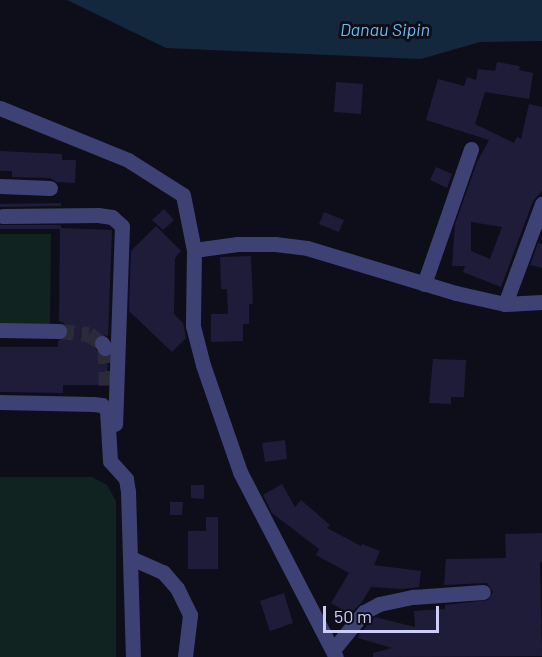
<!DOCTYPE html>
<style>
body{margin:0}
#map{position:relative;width:542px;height:657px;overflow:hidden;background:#0e0d1a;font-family:Barlow,sans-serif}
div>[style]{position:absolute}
.green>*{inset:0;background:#112321}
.water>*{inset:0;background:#13283d}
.building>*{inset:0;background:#1f1c39}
.minor-tunnel>*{height:15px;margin-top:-7.5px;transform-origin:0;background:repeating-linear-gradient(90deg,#2b2a3b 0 15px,transparent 0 23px)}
.minor>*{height:15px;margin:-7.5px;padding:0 7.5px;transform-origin:7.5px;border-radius:7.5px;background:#3e4173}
span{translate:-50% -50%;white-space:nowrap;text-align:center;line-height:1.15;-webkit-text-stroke:6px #0e0d1a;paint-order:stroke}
.water-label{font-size:18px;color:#68bbeb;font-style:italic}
.scale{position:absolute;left:323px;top:606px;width:116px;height:27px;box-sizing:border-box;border:3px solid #cdcdf8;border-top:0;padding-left:8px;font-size:18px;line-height:21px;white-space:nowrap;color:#cdcdf8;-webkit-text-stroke:4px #0e0d1a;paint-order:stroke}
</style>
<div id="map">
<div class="green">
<div style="clip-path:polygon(0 234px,51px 234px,50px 328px,0 328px)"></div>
<div style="clip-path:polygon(0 477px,92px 477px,107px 485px,116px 501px,116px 657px,0 657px)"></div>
</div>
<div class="water">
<div style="clip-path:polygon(67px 0,542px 0,542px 41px,480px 42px,421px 59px,166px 48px)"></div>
</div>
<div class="building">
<div style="clip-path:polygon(evenodd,497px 62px,520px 66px,519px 70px,533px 73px,529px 99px,485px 92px,475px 124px,514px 143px,517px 137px,521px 139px,529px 104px,542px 107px,542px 191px,533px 201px,501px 287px,463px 272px,465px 266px,452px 266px,455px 224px,477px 162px,489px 140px,426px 120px,438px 79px,464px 86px,467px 77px,476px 80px,478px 69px,495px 71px,497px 62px,471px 222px,502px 227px,490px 259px,471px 251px,471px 222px)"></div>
<div style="clip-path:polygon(336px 82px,363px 84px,361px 114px,334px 112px)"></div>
<div style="clip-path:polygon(0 151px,62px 154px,62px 160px,76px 160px,75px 183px,57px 182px,50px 178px,12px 177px,12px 171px,0 171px)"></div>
<div style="clip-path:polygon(436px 167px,452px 174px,447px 188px,430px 180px)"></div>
<div style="clip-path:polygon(61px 203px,61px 206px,0 207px,0 204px)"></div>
<div style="clip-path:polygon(164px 209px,174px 220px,163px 230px,152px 220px)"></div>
<div style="clip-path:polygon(324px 212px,344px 220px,339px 232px,319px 224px)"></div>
<div style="clip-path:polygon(0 225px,61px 225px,61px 228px,112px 230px,108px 336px,98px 334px,92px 343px,100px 356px,108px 357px,107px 385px,63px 385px,63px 393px,0 392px,0 347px,58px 347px,58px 341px,67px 336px,69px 331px,64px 323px,59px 321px,60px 229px,0 229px)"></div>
<div style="clip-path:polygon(156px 226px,181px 251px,175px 258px,174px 314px,183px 323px,186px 338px,172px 352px,129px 311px,131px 251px)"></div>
<div style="clip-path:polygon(538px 243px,542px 244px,542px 268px,530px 265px)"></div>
<div style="clip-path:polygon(251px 256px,253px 304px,249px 304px,249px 324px,243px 324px,243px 341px,211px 342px,211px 314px,228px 314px,227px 289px,221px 289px,220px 257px)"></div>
<div style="clip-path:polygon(433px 359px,466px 360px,464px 397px,451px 397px,451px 404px,429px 403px)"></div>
<div style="clip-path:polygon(285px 440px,287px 459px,265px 462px,262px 443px)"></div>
<div style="clip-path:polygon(282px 484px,295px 507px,301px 500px,330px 525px,327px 528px,361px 546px,362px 544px,380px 551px,374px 565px,421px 571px,419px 587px,402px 589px,371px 587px,362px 602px,350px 614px,331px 603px,349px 573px,316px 555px,319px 549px,272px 513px,263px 495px)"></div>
<div style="clip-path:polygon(191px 485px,204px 485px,204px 499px,191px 498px)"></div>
<div style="clip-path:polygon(170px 502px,183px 502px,182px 515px,170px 515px)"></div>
<div style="clip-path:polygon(206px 517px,218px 517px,218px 569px,188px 569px,188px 531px,206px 531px)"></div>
<div style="clip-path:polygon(542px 533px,542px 562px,540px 562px,542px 656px,373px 657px,373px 653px,392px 648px,358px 638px,360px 633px,375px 617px,415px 627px,414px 611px,445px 609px,445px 605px,488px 600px,493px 592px,487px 583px,444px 585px,446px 559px,506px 558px,505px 534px)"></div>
<div style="clip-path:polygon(284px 593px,293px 623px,270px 631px,260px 601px)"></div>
</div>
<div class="minor-tunnel">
<div style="left:59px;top:331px;width:30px;rotate:6deg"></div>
<div style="left:89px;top:334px;width:16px;rotate:35deg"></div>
<div style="left:105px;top:348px;width:37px;rotate:88deg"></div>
</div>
<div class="minor">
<div style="left:0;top:108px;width:138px;rotate:22.1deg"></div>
<div style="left:128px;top:160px;width:65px;rotate:32.5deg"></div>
<div style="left:183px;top:195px;width:56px;rotate:78.7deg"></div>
<div style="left:194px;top:250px;width:76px;rotate:90.8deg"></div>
<div style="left:193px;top:326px;width:40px;rotate:75.6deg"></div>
<div style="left:203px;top:365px;width:113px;rotate:70.9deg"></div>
<div style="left:240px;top:472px;width:208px;rotate:62.6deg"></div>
<div style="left:0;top:186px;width:50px;rotate:2.3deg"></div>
<div style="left:3px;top:216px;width:95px;rotate:-0.6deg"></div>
<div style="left:98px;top:215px;width:14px;rotate:8deg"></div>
<div style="left:112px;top:217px;width:13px;rotate:42deg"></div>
<div style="left:122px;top:226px;width:198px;rotate:92deg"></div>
<div style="left:194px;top:250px;width:44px;rotate:-7.8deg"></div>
<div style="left:238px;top:244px;width:37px"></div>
<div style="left:275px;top:244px;width:32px;rotate:7deg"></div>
<div style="left:307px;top:248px;width:156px;rotate:16.8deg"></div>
<div style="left:456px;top:293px;width:50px;rotate:12.7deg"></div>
<div style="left:505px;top:304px;width:37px;rotate:-3deg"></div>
<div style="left:424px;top:284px;width:143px;rotate:-70.8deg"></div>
<div style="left:505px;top:304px;width:107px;rotate:-69.7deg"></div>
<div style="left:0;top:330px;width:59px;rotate:1deg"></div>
<div style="left:102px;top:343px;width:6px;rotate:59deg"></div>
<div style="left:0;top:402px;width:93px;rotate:1.2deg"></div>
<div style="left:93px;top:404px;width:9px;rotate:6deg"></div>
<div style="left:102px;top:405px;width:7px;rotate:45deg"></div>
<div style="left:107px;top:410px;width:51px;rotate:86.6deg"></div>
<div style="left:110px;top:461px;width:24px;rotate:48deg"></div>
<div style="left:126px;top:479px;width:12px;rotate:81deg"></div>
<div style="left:128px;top:491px;width:166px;rotate:88.3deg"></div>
<div style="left:131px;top:558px;width:35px;rotate:24deg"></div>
<div style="left:163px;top:572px;width:21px;rotate:49deg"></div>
<div style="left:177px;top:588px;width:30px;rotate:64deg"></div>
<div style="left:190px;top:615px;width:42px;rotate:96.8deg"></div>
<div style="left:333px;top:650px;width:49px;rotate:-50.8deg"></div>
<div style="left:364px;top:612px;width:17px;rotate:-28deg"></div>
<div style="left:379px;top:604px;width:35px;rotate:-12deg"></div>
<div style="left:413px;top:597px;width:70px;rotate:-4.1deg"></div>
</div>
<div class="water-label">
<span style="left:385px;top:29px">Danau Sipin</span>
</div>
<div class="scale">50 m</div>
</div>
